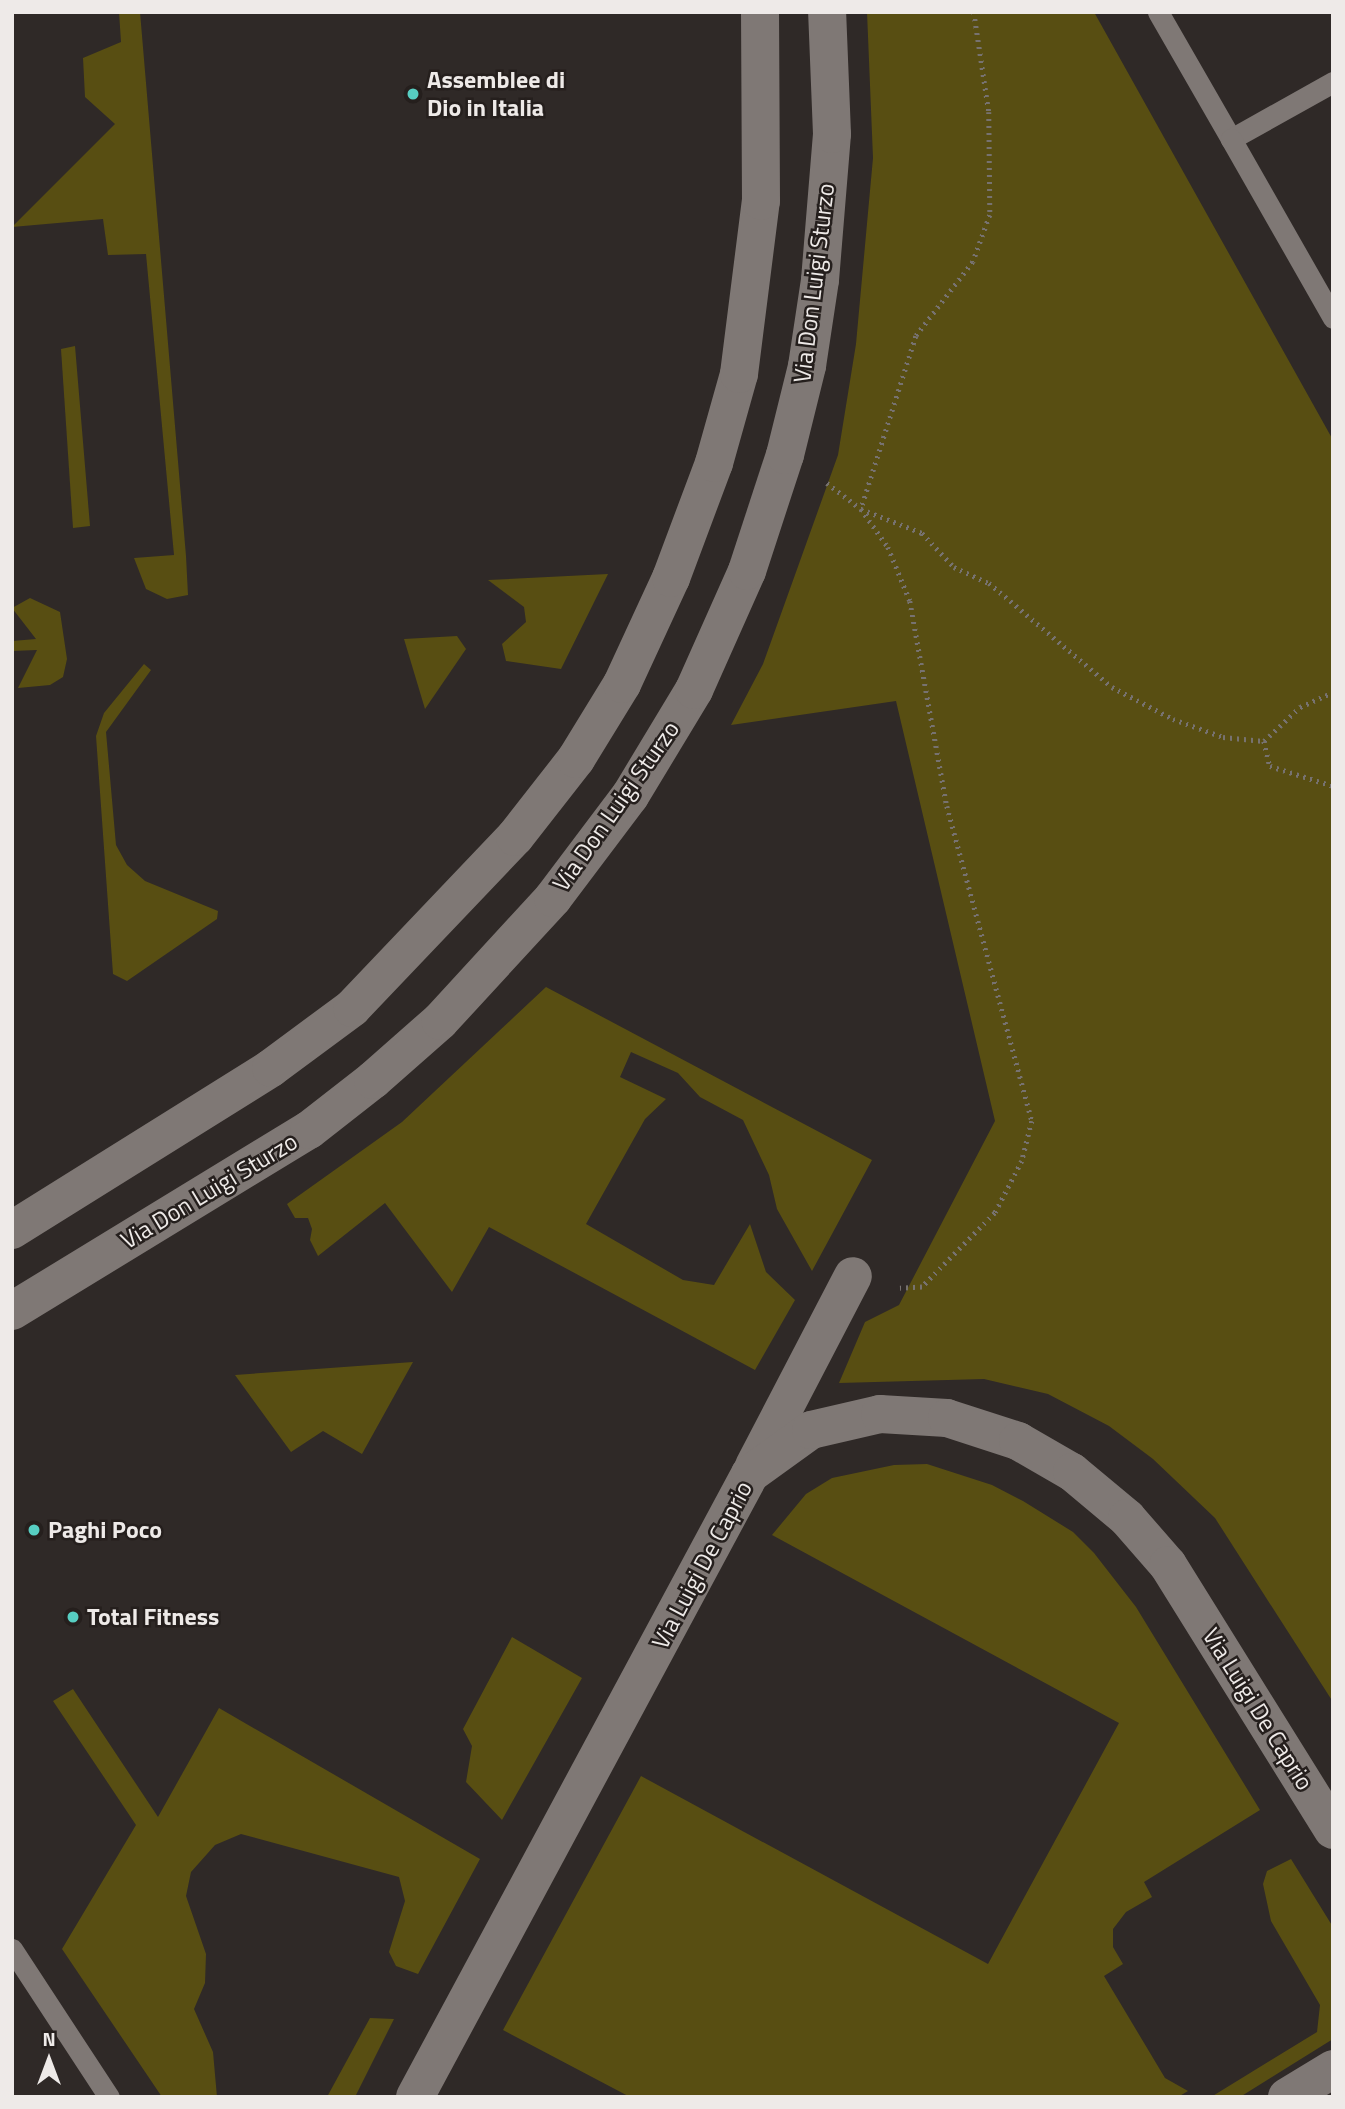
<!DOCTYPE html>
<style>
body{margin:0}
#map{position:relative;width:1345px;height:2109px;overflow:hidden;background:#2f2927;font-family:"Titillium Web",sans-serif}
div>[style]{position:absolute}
.green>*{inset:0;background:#584e12}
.path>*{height:4.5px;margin-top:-2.25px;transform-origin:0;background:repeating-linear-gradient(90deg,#777270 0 2px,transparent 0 7px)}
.lane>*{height:21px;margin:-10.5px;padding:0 10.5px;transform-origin:10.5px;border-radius:10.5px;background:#7f7875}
.street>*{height:38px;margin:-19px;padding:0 19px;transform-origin:19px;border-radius:19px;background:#7f7875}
.secondary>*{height:38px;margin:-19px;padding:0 19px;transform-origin:19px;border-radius:19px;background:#7f7875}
.dots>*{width:19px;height:19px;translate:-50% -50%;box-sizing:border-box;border:4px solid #251f1d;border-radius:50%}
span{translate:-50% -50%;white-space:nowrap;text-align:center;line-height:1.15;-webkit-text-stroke:5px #251f1d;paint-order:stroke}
.poi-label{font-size:24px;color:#eeeae8;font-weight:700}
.left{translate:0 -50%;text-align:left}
.street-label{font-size:24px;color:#eeeae8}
.frame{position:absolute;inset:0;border:14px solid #eeeae8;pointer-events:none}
.north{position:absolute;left:14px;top:2025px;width:70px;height:70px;-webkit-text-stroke:5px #251f1d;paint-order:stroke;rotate:0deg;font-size:19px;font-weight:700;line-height:28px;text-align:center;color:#eeeae8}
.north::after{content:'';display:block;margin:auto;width:24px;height:32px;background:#eeeae8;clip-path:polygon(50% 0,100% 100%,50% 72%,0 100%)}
</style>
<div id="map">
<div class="green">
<div style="clip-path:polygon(119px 12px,140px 12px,186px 556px,188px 595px,167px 599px,146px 589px,134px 558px,174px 555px,146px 254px,108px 255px,103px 219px,12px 227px,115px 124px,85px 97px,83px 58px,121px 42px)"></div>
<div style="clip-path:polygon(867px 12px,1094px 12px,1333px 440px,1333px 1702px,1215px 1518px,1153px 1459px,1109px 1426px,1048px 1394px,984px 1379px,839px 1383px,865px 1322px,899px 1305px,995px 1121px,896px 701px,731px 725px,763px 664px,838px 455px,856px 344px,873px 158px)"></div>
<div style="clip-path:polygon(75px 346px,90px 526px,73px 528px,61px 349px)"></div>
<div style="clip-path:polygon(608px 574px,561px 669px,506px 661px,502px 644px,526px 622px,524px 607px,488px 580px)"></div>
<div style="clip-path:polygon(30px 598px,60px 612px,67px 659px,63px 677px,50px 685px,18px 688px,37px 650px,12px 651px,12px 641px,36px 639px,12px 608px)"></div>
<div style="clip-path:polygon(457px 636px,466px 649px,425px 709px,404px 639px)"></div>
<div style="clip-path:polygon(144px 664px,151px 670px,106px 732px,116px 845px,127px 865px,145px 881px,218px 911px,217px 919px,127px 981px,113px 974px,96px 736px,104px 713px)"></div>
<div style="clip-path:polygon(546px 987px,872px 1160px,812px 1271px,777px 1209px,769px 1175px,743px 1120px,700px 1097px,678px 1073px,631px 1052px,620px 1077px,666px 1099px,645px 1119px,586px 1224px,683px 1280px,714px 1285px,750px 1224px,766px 1272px,795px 1300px,755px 1370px,489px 1227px,452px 1292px,385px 1203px,318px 1256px,310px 1240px,312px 1229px,308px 1218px,295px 1218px,287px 1204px,402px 1122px)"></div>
<div style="clip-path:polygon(413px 1362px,362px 1454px,323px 1431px,291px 1452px,235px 1375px)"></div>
<div style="clip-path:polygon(927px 1464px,992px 1485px,1023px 1501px,1073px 1532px,1094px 1553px,1136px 1607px,1260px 1810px,1144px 1882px,1152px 1897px,1126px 1912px,1113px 1929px,1113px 1947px,1123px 1964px,1104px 1976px,1165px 2078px,1188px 2091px,1178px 2097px,630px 2097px,503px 2030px,641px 1776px,988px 1964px,1119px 1723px,772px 1535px,806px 1494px,832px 1478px,894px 1465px)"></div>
<div style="clip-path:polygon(512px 1637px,582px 1678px,502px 1820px,466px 1782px,472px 1746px,463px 1729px)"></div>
<div style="clip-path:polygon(73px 1689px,158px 1817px,219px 1708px,480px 1859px,418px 1974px,396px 1966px,389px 1952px,405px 1901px,399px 1877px,241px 1834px,215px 1845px,191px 1872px,186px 1896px,206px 1954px,205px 1983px,194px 2009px,213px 2052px,217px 2097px,162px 2097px,62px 1949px,136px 1825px,53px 1701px)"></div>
<div style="clip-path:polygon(1291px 1859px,1333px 1927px,1333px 2039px,1240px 2097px,1211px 2097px,1317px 2032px,1320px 2005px,1271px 1921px,1263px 1884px,1267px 1871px)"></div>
<div style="clip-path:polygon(370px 2018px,394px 2019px,355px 2097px,327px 2097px)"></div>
</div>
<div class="path">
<div style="left:974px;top:12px;width:101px;rotate:81.5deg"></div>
<div style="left:989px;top:112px;width:103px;rotate:89.4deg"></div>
<div style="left:990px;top:215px;width:50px;rotate:109.9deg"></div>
<div style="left:973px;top:262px;width:93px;rotate:127.6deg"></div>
<div style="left:916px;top:336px;width:182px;rotate:107.6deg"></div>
<div style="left:861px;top:509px;width:66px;rotate:21.5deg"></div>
<div style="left:922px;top:533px;width:47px;rotate:46.7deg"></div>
<div style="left:954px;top:567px;width:38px;rotate:25deg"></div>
<div style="left:989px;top:583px;width:161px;rotate:40.2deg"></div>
<div style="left:1112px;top:687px;width:69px;rotate:27.7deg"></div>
<div style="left:1173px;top:719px;width:53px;rotate:19.8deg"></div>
<div style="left:1223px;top:737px;width:41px;rotate:5.6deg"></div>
<div style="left:1264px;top:741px;width:50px;rotate:-43.4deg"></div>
<div style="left:1300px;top:707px;width:36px;rotate:-24deg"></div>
<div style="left:827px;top:483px;width:43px;rotate:37.4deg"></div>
<div style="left:861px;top:509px;width:47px;rotate:54.6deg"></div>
<div style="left:888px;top:547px;width:58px;rotate:67.8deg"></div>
<div style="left:910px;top:601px;width:208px;rotate:79.8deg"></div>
<div style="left:947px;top:806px;width:326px;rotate:74.9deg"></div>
<div style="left:1032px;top:1121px;width:41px;rotate:104deg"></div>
<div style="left:1022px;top:1161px;width:59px;rotate:117.4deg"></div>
<div style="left:995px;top:1213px;width:104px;rotate:134.6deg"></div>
<div style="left:922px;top:1287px;width:22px;rotate:177deg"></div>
<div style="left:1264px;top:741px;width:26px;rotate:77deg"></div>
<div style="left:1270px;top:766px;width:66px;rotate:17.6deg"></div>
</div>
<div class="lane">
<div style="left:1158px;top:12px;width:146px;rotate:60.1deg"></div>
<div style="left:1333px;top:82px;width:117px;rotate:150.8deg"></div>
<div style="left:1231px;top:139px;width:206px;rotate:60.3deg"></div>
<div style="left:12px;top:1949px;width:177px;rotate:56.8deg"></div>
</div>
<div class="street">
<div style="left:754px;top:1466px;width:214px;rotate:-62.5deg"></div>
<div style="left:415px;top:2097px;width:707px;rotate:-61.73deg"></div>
<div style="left:750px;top:1474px;width:75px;rotate:-35.8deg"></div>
<div style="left:811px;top:1430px;width:71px;rotate:-13.1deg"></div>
<div style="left:880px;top:1414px;width:67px;rotate:3.4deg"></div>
<div style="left:947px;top:1418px;width:75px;rotate:17.9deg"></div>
<div style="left:1018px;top:1441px;width:62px;rotate:29.9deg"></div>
<div style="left:1072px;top:1472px;width:72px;rotate:39.9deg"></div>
<div style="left:1127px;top:1518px;width:62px;rotate:48.9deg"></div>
<div style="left:1168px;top:1565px;width:312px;rotate:58.1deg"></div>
<div style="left:1287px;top:2097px;width:54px;rotate:-31.3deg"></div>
</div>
<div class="secondary">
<div style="left:12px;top:1230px;width:305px;rotate:-32deg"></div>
<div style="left:271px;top:1068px;width:101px;rotate:-36.5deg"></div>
<div style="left:352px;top:1008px;width:236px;rotate:-46.4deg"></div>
<div style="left:515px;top:837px;width:99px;rotate:-52deg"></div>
<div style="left:576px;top:759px;width:88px;rotate:-58.5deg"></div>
<div style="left:622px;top:684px;width:117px;rotate:-65.2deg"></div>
<div style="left:671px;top:578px;width:123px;rotate:-69.5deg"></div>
<div style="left:714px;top:463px;width:92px;rotate:-74.3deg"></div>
<div style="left:739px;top:374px;width:174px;rotate:-82.8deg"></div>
<div style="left:761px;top:201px;width:189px;rotate:-90.3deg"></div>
<div style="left:12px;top:1311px;width:348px;rotate:-31.4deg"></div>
<div style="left:309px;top:1130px;width:81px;rotate:-38deg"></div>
<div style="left:373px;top:1080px;width:89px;rotate:-41.4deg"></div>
<div style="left:440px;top:1021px;width:167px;rotate:-47.4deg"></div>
<div style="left:553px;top:898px;width:128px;rotate:-53deg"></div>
<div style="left:630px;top:796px;width:124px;rotate:-58.9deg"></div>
<div style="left:694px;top:690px;width:130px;rotate:-66deg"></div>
<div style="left:747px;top:571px;width:122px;rotate:-71.9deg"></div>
<div style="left:785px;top:455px;width:92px;rotate:-76.1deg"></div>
<div style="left:807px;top:366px;width:87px;rotate:-81.4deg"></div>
<div style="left:820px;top:280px;width:146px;rotate:-85.3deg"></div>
<div style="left:832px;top:134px;width:122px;rotate:-92.3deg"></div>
</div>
<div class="dots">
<div style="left:413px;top:94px;background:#57cec2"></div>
<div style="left:34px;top:1530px;background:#57cec2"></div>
<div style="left:73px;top:1617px;background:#57cec2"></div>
</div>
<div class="poi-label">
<span class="left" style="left:427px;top:94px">Assemblee di<br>Dio in Italia</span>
<span class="left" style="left:48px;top:1530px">Paghi Poco</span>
<span class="left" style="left:87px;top:1617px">Total Fitness</span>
</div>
<div class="street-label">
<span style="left:814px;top:283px;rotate:-83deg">Via Don Luigi Sturzo</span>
<span style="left:616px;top:806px;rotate:-55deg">Via Don Luigi Sturzo</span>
<span style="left:209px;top:1191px;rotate:-31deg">Via Don Luigi Sturzo</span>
<span style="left:702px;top:1565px;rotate:-62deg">Via Luigi De Caprio</span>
<span style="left:1258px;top:1709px;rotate:58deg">Via Luigi De Caprio</span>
</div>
<div class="frame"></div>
<div class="north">N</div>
</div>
